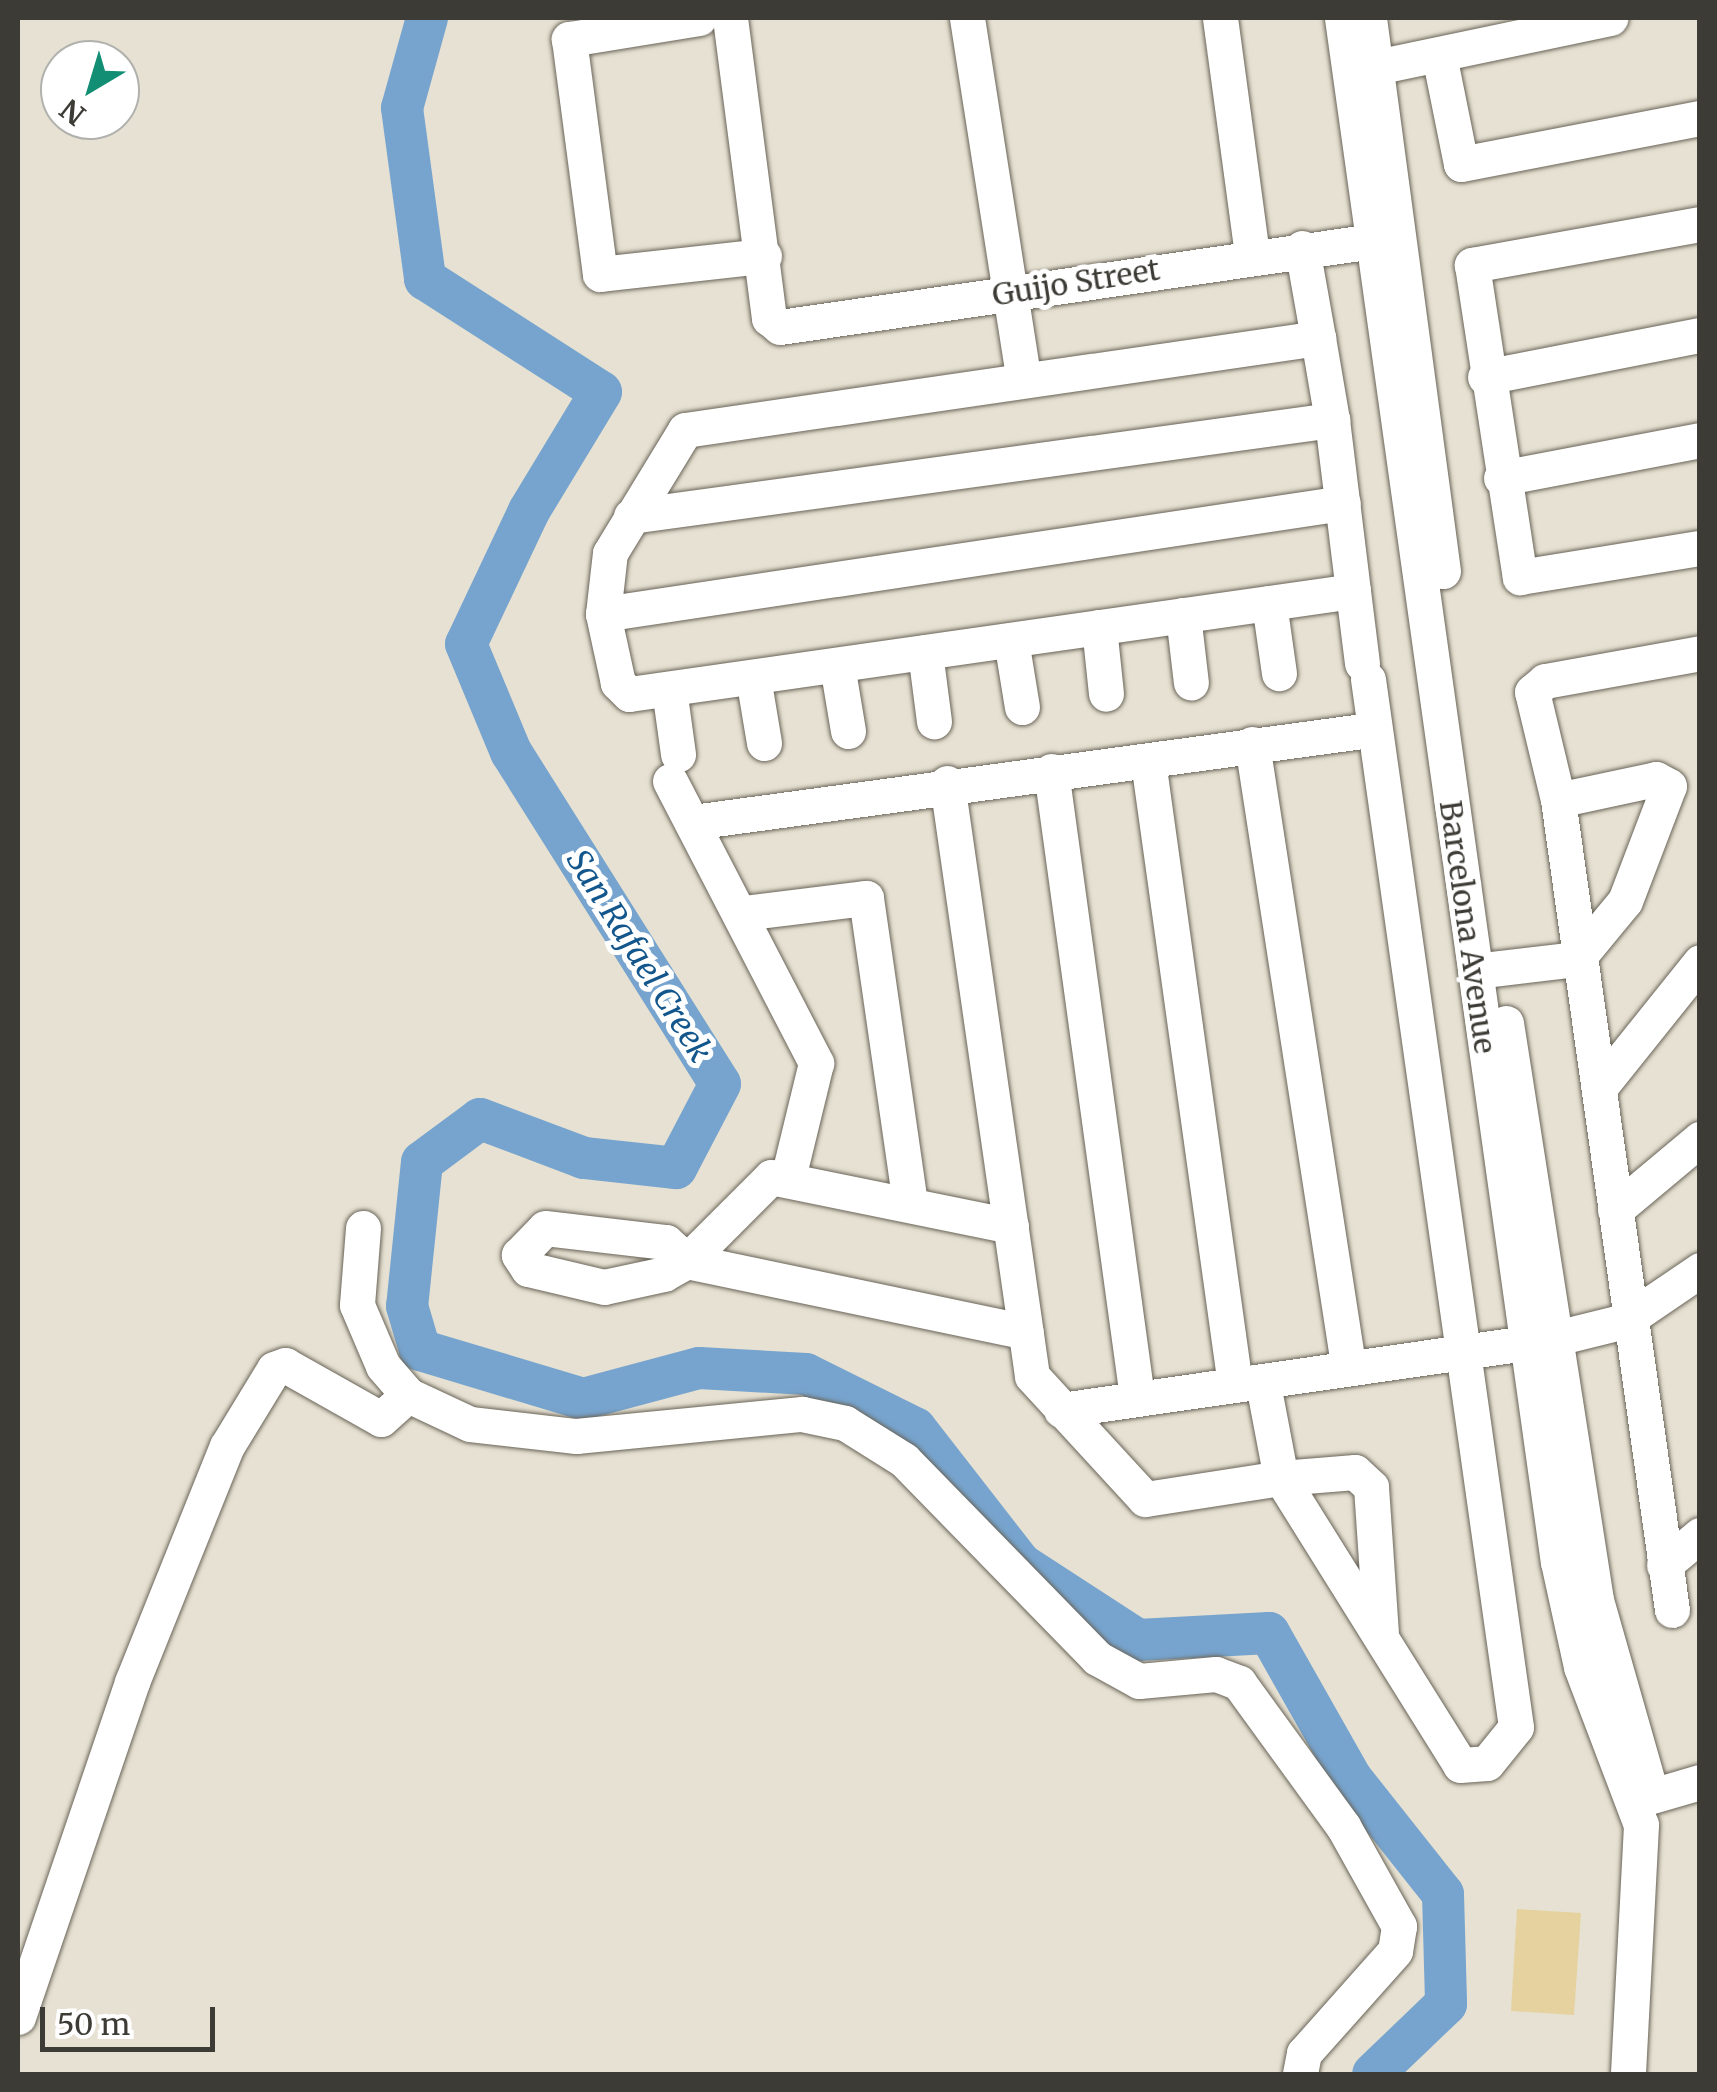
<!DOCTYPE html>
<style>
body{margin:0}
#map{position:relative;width:1717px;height:2092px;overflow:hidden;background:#e6e1d2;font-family:Merriweather,serif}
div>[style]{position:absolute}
.green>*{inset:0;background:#e6d29f}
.river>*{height:42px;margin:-21px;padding:0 21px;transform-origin:21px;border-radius:21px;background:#77a4ce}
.roads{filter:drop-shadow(0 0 2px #696458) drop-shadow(0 0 2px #696458)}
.minor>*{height:35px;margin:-17.5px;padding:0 17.5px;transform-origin:17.5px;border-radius:17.5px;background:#fff}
span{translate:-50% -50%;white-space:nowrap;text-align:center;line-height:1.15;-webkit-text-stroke:10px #fff;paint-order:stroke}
.street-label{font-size:30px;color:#3d3b35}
.water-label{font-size:32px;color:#12568c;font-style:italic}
.frame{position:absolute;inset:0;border:20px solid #3d3b35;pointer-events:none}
.north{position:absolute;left:40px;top:40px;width:100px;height:100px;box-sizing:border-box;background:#fff;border:2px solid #b1b1ae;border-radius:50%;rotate:218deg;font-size:28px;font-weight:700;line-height:40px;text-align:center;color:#3d3b35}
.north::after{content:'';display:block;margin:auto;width:35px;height:45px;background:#118e73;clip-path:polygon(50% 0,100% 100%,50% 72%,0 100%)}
.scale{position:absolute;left:40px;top:2007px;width:175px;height:45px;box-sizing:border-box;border:5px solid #3d3b35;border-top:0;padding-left:12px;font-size:30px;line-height:35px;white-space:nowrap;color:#3d3b35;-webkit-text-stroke:8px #fff;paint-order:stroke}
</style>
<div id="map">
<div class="green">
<div style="clip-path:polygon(1517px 1909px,1581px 1913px,1574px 2015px,1511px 2011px)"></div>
</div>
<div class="river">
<div style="left:427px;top:18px;width:93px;rotate:105.5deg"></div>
<div style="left:402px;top:108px;width:173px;rotate:82.3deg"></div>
<div style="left:425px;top:279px;width:209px;rotate:32.7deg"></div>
<div style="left:601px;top:392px;width:139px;rotate:121.2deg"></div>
<div style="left:529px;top:511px;width:147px;rotate:115.3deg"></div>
<div style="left:466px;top:644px;width:117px;rotate:67.4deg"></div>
<div style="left:511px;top:752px;width:392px;rotate:57.8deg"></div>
<div style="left:720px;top:1084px;width:95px;rotate:117.6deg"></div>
<div style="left:676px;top:1168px;width:93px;rotate:-173.8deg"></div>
<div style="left:584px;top:1158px;width:111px;rotate:-159.4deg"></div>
<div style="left:480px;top:1119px;width:72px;rotate:143.4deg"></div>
<div style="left:422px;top:1162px;width:145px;rotate:95.9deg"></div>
<div style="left:407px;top:1306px;width:46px;rotate:73.5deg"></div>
<div style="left:420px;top:1350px;width:170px;rotate:16.7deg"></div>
<div style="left:583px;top:1399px;width:120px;rotate:-15deg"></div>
<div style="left:699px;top:1368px;width:107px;rotate:3.2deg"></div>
<div style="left:806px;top:1374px;width:122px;rotate:26.4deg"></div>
<div style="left:915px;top:1428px;width:172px;rotate:52.1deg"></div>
<div style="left:1021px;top:1564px;width:140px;rotate:33deg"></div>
<div style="left:1138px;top:1640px;width:131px;rotate:-3.1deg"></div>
<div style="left:1269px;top:1633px;width:167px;rotate:60.5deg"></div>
<div style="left:1351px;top:1778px;width:148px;rotate:51.6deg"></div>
<div style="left:1443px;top:1894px;width:110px;rotate:88.4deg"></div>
<div style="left:1446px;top:2004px;width:101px;rotate:136.2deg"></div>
</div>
<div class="roads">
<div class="minor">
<div style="left:699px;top:18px;width:132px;rotate:170.8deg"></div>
<div style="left:569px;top:39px;width:237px;rotate:82.5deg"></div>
<div style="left:600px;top:274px;width:165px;rotate:-6.3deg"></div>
<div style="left:730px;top:18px;width:303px;rotate:82.6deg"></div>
<div style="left:769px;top:318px;width:14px;rotate:39deg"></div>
<div style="left:780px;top:327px;width:599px;rotate:-8.25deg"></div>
<div style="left:967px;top:18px;width:363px;rotate:81.1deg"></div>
<div style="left:1220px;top:18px;width:238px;rotate:82.3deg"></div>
<div style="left:1342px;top:18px;width:1559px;rotate:82.04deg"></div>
<div style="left:1558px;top:1562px;width:107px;rotate:77.6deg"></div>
<div style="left:1581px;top:1667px;width:169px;rotate:69.2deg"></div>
<div style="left:1641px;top:1825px;width:249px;rotate:93deg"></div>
<div style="left:1369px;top:18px;width:558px;rotate:82.38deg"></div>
<div style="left:1439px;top:55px;width:111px;rotate:78.6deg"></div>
<div style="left:1461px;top:164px;width:243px;rotate:-10.9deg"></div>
<div style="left:1352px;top:72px;width:264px;rotate:-11.8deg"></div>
<div style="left:1700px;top:224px;width:232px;rotate:169.8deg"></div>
<div style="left:1472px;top:265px;width:316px;rotate:81.3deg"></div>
<div style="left:1520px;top:577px;width:182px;rotate:-9.2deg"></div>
<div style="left:1302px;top:248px;width:91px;rotate:79.9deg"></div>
<div style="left:1318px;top:338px;width:83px;rotate:80.3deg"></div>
<div style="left:1332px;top:420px;width:172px;rotate:83deg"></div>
<div style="left:1353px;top:591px;width:731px;rotate:171.9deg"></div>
<div style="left:629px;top:694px;width:16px;rotate:-135deg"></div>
<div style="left:618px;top:683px;width:71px;rotate:-102.3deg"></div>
<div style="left:603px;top:614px;width:61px;rotate:-83.5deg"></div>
<div style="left:610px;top:553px;width:144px;rotate:-58.6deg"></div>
<div style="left:685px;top:430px;width:640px;rotate:-8.27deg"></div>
<div style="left:1485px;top:377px;width:219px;rotate:-11.1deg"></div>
<div style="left:1501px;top:478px;width:203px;rotate:-10.8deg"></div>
<div style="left:631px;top:516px;width:708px;rotate:-7.8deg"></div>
<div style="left:1353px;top:591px;width:73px;rotate:82.9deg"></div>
<div style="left:1269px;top:603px;width:71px;rotate:81.9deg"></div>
<div style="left:603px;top:614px;width:748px;rotate:-8.53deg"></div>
<div style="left:1183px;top:615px;width:68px;rotate:83.3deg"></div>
<div style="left:1099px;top:627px;width:67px;rotate:84deg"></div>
<div style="left:1011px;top:640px;width:68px;rotate:80.7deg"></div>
<div style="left:925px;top:652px;width:70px;rotate:82.6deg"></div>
<div style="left:837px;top:665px;width:67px;rotate:80.5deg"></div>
<div style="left:753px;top:677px;width:67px;rotate:80.5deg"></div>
<div style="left:669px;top:689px;width:66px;rotate:82.1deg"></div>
<div style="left:1252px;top:744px;width:627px;rotate:81.2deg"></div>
<div style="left:1148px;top:761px;width:630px;rotate:82.06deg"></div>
<div style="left:1051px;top:771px;width:632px;rotate:82.18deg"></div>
<div style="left:670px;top:781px;width:318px;rotate:62.6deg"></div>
<div style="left:816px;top:1063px;width:118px;rotate:103.7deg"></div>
<div style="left:947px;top:783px;width:599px;rotate:81.84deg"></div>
<div style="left:1032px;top:1376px;width:167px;rotate:47.4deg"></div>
<div style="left:1145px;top:1499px;width:138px;rotate:-8.8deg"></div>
<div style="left:1281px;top:1478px;width:338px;rotate:58deg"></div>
<div style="left:1460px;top:1765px;width:27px;rotate:-4deg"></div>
<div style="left:1487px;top:1763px;width:46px;rotate:-51.1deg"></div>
<div style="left:1516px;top:1727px;width:1058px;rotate:-98.04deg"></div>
<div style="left:693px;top:822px;width:683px;rotate:-7.74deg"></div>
<div style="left:743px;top:913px;width:124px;rotate:-7deg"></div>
<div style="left:866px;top:898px;width:309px;rotate:81.8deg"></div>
<div style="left:1475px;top:971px;width:103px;rotate:-6.7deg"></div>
<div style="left:1577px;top:959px;width:75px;rotate:-50.4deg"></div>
<div style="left:1625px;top:901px;width:123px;rotate:-69.1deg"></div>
<div style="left:1669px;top:786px;width:15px;rotate:-152deg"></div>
<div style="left:1656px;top:779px;width:100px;rotate:167.9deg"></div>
<div style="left:1506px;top:1023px;width:584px;rotate:81.13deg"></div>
<div style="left:1596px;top:1600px;width:189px;rotate:74.1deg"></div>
<div style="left:1600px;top:1087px;width:160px;rotate:-51.3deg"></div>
<div style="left:1615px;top:1210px;width:111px;rotate:-39.9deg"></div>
<div style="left:1011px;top:1226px;width:245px;rotate:-168.5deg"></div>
<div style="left:771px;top:1177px;width:119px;rotate:135deg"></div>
<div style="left:687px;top:1261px;width:26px;rotate:151deg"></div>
<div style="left:664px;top:1274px;width:61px;rotate:167.8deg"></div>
<div style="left:604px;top:1287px;width:78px;rotate:-166.7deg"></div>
<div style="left:528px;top:1269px;width:17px;rotate:-123deg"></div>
<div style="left:519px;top:1255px;width:37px;rotate:-46deg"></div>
<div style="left:545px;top:1228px;width:122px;rotate:6.6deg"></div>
<div style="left:666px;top:1242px;width:28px;rotate:42deg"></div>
<div style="left:687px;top:1261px;width:346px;rotate:11.8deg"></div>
<div style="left:363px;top:1228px;width:77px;rotate:94.5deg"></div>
<div style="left:357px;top:1305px;width:66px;rotate:66.9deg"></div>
<div style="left:383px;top:1366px;width:38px;rotate:49deg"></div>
<div style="left:1263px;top:1384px;width:96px;rotate:79.2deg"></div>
<div style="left:1281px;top:1478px;width:74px;rotate:-4.6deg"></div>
<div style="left:1355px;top:1472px;width:22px;rotate:43deg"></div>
<div style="left:1371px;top:1487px;width:145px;rotate:86.1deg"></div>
<div style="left:1061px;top:1410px;width:496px;rotate:-8.2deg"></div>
<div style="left:1552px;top:1339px;width:75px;rotate:-13.9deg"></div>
<div style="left:1625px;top:1321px;width:91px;rotate:-34.2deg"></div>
<div style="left:1664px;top:1565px;width:47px;rotate:-39.8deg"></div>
<div style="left:1672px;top:1610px;width:818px;rotate:-98.01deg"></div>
<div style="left:1558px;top:800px;width:111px;rotate:-103.5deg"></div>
<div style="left:1532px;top:692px;width:17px;rotate:-40deg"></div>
<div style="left:1545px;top:681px;width:158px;rotate:-10.2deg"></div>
<div style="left:1635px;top:1801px;width:68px;rotate:-16.3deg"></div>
<div style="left:18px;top:2017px;width:354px;rotate:-71.2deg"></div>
<div style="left:132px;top:1682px;width:254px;rotate:-68.1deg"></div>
<div style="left:227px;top:1446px;width:90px;rotate:-58.6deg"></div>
<div style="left:274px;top:1369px;width:12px;rotate:-20deg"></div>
<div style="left:285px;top:1365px;width:110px;rotate:29.4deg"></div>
<div style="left:381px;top:1419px;width:36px;rotate:-42deg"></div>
<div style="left:408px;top:1395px;width:68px;rotate:25.1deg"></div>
<div style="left:470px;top:1424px;width:107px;rotate:6.5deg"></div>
<div style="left:576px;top:1436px;width:227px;rotate:-5.6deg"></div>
<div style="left:802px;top:1414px;width:44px;rotate:11.8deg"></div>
<div style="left:845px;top:1423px;width:70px;rotate:32.1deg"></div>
<div style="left:904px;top:1460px;width:277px;rotate:45.7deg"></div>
<div style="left:1097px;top:1658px;width:48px;rotate:28.7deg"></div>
<div style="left:1139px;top:1681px;width:77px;rotate:-5.2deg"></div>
<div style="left:1216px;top:1674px;width:25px;rotate:21deg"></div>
<div style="left:1239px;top:1683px;width:177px;rotate:54deg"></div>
<div style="left:1343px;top:1826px;width:115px;rotate:60.8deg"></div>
<div style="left:1399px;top:1926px;width:25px;rotate:99deg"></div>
<div style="left:1395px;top:1951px;width:137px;rotate:131.7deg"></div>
<div style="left:1304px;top:2053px;width:21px;rotate:101deg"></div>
</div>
</div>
<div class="street-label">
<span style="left:1076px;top:282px;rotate:-9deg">Guijo Street</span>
<span style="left:1468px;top:927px;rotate:82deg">Barcelona Avenue</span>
</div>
<div class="water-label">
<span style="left:639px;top:956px;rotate:58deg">San Rafael Creek</span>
</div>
<div class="frame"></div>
<div class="north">N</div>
<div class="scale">50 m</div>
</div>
